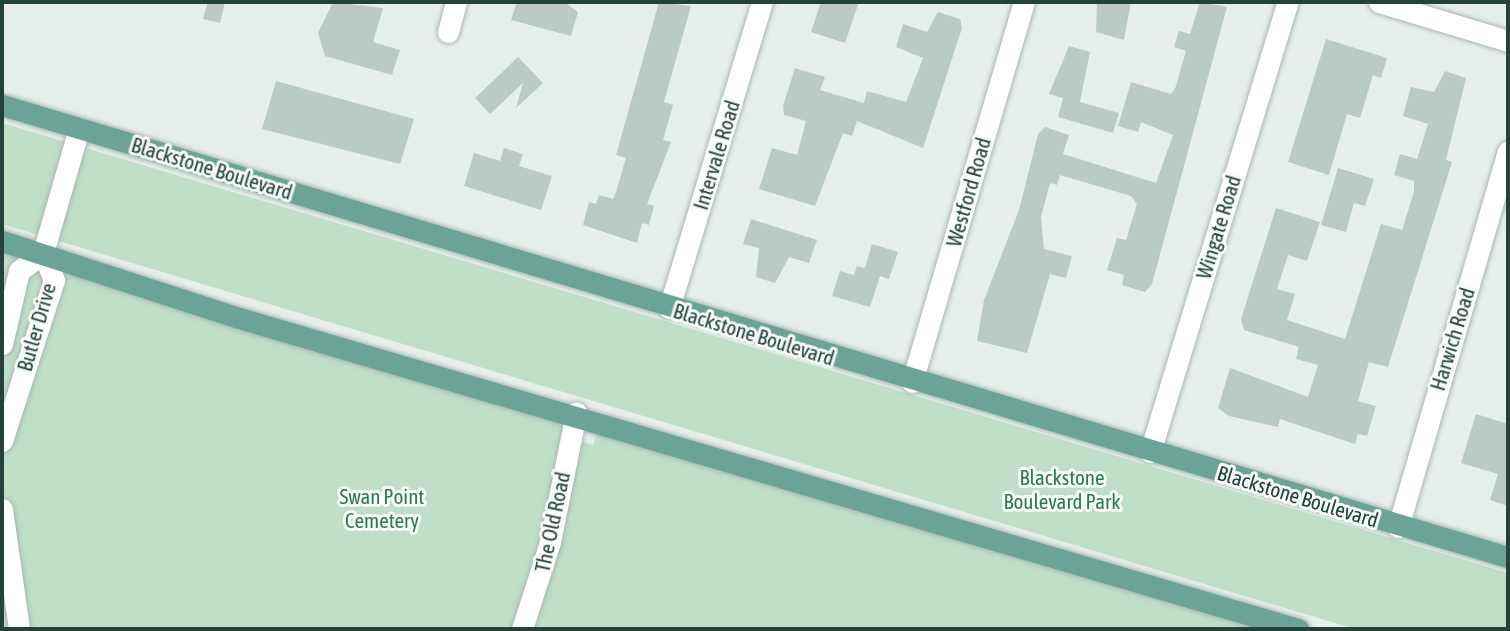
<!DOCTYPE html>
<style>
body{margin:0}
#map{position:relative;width:1510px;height:631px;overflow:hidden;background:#e6efeb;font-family:"Asap Condensed",sans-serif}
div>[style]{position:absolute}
.green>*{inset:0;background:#bfdfc9}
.building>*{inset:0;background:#bbcac4}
.roads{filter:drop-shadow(0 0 2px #a8b7b2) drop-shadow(0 0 2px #a8b7b2)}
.minor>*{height:21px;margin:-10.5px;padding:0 10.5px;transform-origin:10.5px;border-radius:10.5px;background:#fff}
.major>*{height:21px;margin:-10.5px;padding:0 10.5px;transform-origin:10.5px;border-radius:10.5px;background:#6ba497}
span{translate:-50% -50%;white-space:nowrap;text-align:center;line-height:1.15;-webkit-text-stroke:6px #f7fbf9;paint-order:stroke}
.street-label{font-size:21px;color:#24413a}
.park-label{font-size:21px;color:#2e794d}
.frame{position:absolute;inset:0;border:4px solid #24413a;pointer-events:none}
</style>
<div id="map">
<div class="green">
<div style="clip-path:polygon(2px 123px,1508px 573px,1508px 629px,1355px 629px,2px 224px)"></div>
<div style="clip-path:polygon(2px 244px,9px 255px,54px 270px,568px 416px,562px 436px,593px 445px,599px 426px,1269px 629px,2px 629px)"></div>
</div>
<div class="building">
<div style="clip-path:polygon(208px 2px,225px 2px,220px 23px,203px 19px)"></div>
<div style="clip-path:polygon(333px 2px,383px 8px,373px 42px,400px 50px,392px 75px,325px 56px,318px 33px)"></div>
<div style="clip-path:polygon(517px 2px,564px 2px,578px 12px,571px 36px,511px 20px)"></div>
<div style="clip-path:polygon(659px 2px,691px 6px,664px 102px,673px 105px,663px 140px,671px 142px,647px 204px,654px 206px,649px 225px,642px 223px,637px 243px,583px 225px,589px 202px,596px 204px,599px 195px,613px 199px,616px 192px,626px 158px,616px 155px)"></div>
<div style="clip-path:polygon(821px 2px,859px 2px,845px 43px,811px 32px)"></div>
<div style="clip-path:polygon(1097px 2px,1131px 2px,1124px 40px,1096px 32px)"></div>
<div style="clip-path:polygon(1200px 2px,1227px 7px,1152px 284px,1145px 292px,1122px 285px,1124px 275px,1107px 270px,1117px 238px,1126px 240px,1137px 204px,1131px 196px,1060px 175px,1057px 185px,1050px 183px,1041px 217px,1044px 249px,1072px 256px,1066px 278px,1050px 274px,1027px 353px,977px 341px,984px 300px,1019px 210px,1038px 134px,1045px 127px,1069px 135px,1063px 154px,1156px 183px,1173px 135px,1141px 122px,1138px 132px,1118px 126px,1131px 82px,1171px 94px,1175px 89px,1186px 51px,1174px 47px,1179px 31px,1190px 34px)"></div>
<div style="clip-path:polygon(938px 12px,960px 19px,962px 28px,923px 148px,857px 121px,852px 136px,843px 133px,815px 206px,759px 189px,772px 148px,797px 155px,806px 121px,784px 115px,783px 106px,795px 68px,825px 77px,820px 90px,864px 103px,867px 91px,906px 102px,923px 58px,896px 47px,903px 24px,927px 32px)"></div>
<div style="clip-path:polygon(1326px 39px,1387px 58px,1381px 78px,1373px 75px,1360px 118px,1347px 114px,1329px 175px,1288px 162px)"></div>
<div style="clip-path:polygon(1069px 46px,1090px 52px,1080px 102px,1119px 113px,1113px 133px,1058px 117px,1063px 98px,1049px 94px)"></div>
<div style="clip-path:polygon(518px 57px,543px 83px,516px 108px,523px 83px,490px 114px,475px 98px)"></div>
<div style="clip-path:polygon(1445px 71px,1466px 78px,1446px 160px,1452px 162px,1388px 367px,1369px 362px,1358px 401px,1376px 406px,1367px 436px,1358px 434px,1355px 444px,1280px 419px,1278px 427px,1229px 416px,1218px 408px,1230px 368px,1308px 397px,1318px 365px,1296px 359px,1299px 347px,1244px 330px,1241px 319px,1276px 208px,1320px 222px,1307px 261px,1288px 255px,1277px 289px,1295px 294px,1287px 320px,1345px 339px,1381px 224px,1402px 230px,1414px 192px,1414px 181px,1394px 175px,1400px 154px,1417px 159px,1428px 124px,1403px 116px,1411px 87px,1434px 92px)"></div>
<div style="clip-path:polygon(276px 81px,414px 119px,400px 164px,262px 129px)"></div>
<div style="clip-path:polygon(504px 148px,523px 154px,519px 166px,552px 176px,541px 210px,464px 186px,474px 153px,500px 161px)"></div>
<div style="clip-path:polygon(1338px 168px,1374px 179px,1365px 206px,1354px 203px,1346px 232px,1321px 225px)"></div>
<div style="clip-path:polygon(751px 219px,817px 240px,809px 263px,789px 257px,775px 283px,756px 277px,759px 248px,743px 244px)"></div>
<div style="clip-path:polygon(872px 244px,898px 252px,889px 279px,880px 276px,870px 307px,832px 296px,840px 271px,854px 275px,857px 266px,865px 268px)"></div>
<div style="clip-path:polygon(1476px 414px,1508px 424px,1508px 506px,1490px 500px,1498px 474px,1461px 463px)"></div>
</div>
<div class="roads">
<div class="minor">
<div style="left:1379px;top:2px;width:135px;rotate:16.8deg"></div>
<div style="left:448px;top:32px;width:31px;rotate:-75deg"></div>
<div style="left:669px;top:308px;width:320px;rotate:-73.1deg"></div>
<div style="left:2px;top:344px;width:75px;rotate:-76.9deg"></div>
<div style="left:19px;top:271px;width:30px;rotate:-37deg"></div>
<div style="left:912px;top:382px;width:396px;rotate:-73.6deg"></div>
<div style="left:2px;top:441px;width:169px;rotate:-72.1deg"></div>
<div style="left:54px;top:280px;width:29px;rotate:-112deg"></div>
<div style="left:43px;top:253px;width:130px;rotate:-73.9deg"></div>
<div style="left:1150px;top:452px;width:471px;rotate:-73deg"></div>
<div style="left:2px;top:509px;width:121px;rotate:81.9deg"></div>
<div style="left:1398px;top:527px;width:391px;rotate:-73.7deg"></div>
<div style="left:522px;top:629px;width:91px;rotate:-72.2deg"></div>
<div style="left:550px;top:542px;width:132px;rotate:-78.6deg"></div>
</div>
<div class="major">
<div style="left:2px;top:105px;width:1572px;rotate:16.71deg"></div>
<div style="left:2px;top:241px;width:249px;rotate:18deg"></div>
<div style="left:239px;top:318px;width:1104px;rotate:16.37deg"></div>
</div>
</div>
<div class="street-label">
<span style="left:716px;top:155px;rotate:-73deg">Intervale Road</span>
<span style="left:212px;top:168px;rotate:17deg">Blackstone Boulevard</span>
<span style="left:968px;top:192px;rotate:-74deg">Westford Road</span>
<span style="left:1218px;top:227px;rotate:-73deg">Wingate Road</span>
<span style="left:36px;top:327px;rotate:-74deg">Butler Drive</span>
<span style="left:754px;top:334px;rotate:17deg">Blackstone Boulevard</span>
<span style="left:1452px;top:339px;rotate:-73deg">Harwich Road</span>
<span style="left:1298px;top:496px;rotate:17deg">Blackstone Boulevard</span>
<span style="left:552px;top:522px;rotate:-78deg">The Old Road</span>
</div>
<div class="park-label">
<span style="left:1062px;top:489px">Blackstone<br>Boulevard Park</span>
<span style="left:382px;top:508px">Swan Point<br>Cemetery</span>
</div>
<div class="frame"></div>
</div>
